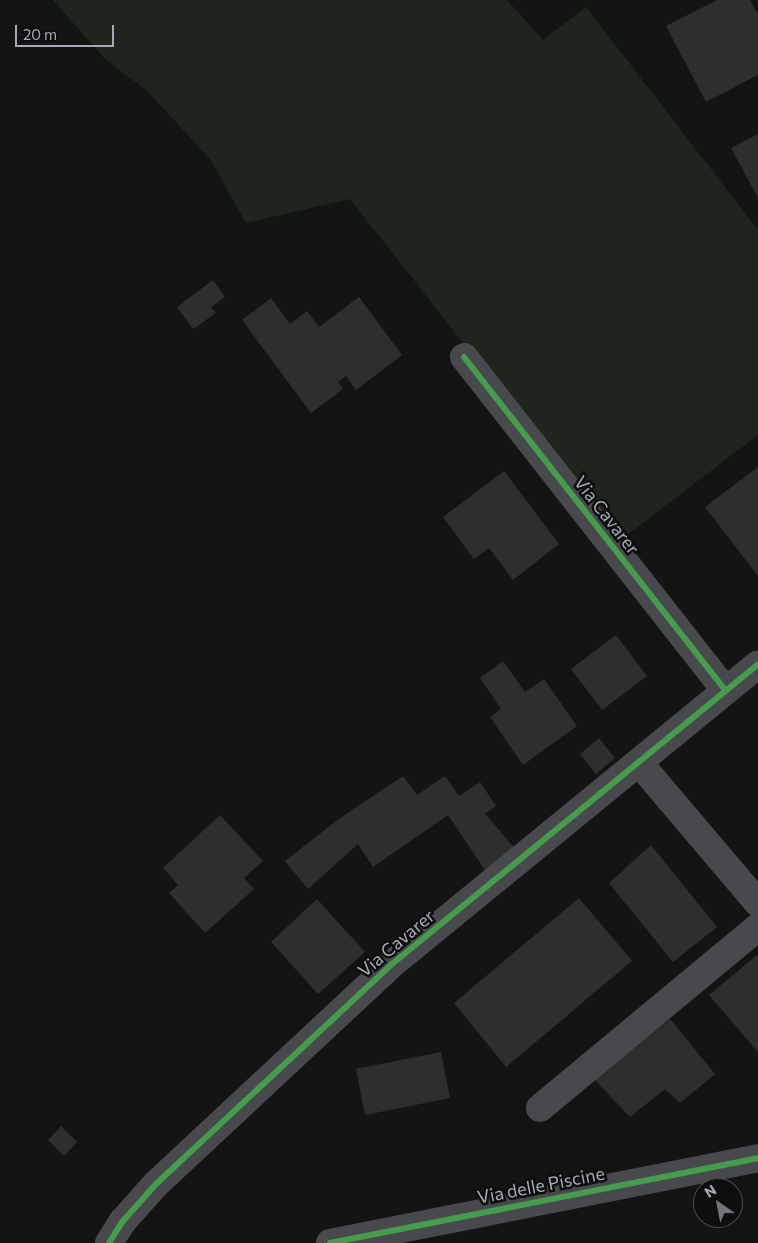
<!DOCTYPE html>
<style>
body{margin:0}
#map{position:relative;width:758px;height:1243px;overflow:hidden;background:#141414;font-family:Commissioner,sans-serif}
div>[style]{position:absolute}
.green>*{inset:0;background:#1e241e}
.building>*{inset:0;background:#2e2e2f}
.minor>*{height:28px;margin:-14px;padding:0 14px;transform-origin:14px;border-radius:14px;background:#48494c}
.cycleway>*{height:6px;margin:-3px;padding:0 3px;transform-origin:3px;border-radius:3px;background:#469c4c}
span{translate:-50% -50%;white-space:nowrap;text-align:center;line-height:1.15;-webkit-text-stroke:5px #0e0e0f;paint-order:stroke}
.street-label{font-size:18px;color:#a5abb4}
.north{position:absolute;left:693px;top:1178px;width:50px;height:50px;box-sizing:border-box;background:#0e0e0f;border:1px solid #4a4d51;border-radius:50%;rotate:327deg;font-size:14px;font-weight:700;line-height:20px;text-align:center;color:#a5abb4}
.north::after{content:'';display:block;margin:auto;width:18px;height:22px;background:#72767c;clip-path:polygon(50% 0,100% 100%,50% 72%,0 100%)}
.scale{position:absolute;left:15px;top:25px;width:99px;height:22px;box-sizing:border-box;border:2px solid #a5abb4;border-top:0;padding-left:6px;font-size:15px;line-height:18px;white-space:nowrap;color:#a5abb4;-webkit-text-stroke:4px #0e0e0f;paint-order:stroke}
</style>
<div id="map">
<div class="green">
<div style="clip-path:polygon(53px 0,507px 0,543px 40px,586px 7px,758px 230px,758px 435px,619px 541px,350px 199px,246px 223px,210px 159px,146px 90px,105px 59px)"></div>
</div>
<div class="building">
<div style="clip-path:polygon(717px 0,750px 0,758px 14px,758px 75px,706px 102px,666px 26px)"></div>
<div style="clip-path:polygon(758px 134px,758px 198px,731px 148px)"></div>
<div style="clip-path:polygon(213px 280px,225px 297px,211px 307px,216px 313px,193px 329px,177px 307px)"></div>
<div style="clip-path:polygon(359px 297px,402px 355px,356px 390px,346px 376px,338px 382px,343px 389px,311px 413px,242px 320px,271px 298px,290px 324px,307px 311px,319px 327px)"></div>
<div style="clip-path:polygon(758px 467px,758px 576px,705px 507px)"></div>
<div style="clip-path:polygon(504px 471px,559px 544px,513px 580px,489px 548px,474px 559px,443px 517px)"></div>
<div style="clip-path:polygon(616px 635px,647px 676px,602px 710px,571px 669px)"></div>
<div style="clip-path:polygon(503px 661px,525px 692px,544px 679px,577px 726px,523px 765px,490px 717px,501px 709px,480px 678px)"></div>
<div style="clip-path:polygon(599px 738px,615px 758px,596px 774px,580px 754px)"></div>
<div style="clip-path:polygon(403px 776px,417px 795px,445px 776px,459px 796px,480px 782px,496px 806px,485px 814px,518px 852px,487px 873px,448px 815px,373px 867px,358px 844px,308px 889px,285px 861px,340px 818px)"></div>
<div style="clip-path:polygon(220px 815px,263px 861px,244px 878px,254px 889px,205px 933px,169px 893px,178px 885px,163px 868px)"></div>
<div style="clip-path:polygon(651px 845px,717px 927px,673px 962px,609px 883px)"></div>
<div style="clip-path:polygon(579px 898px,632px 961px,506px 1067px,454px 1003px)"></div>
<div style="clip-path:polygon(317px 899px,365px 952px,318px 994px,271px 942px)"></div>
<div style="clip-path:polygon(757px 955px,758px 956px,758px 1052px,709px 995px)"></div>
<div style="clip-path:polygon(670px 1019px,715px 1074px,680px 1103px,665px 1089px,630px 1117px,594px 1079px)"></div>
<div style="clip-path:polygon(441px 1052px,450px 1098px,365px 1115px,356px 1069px)"></div>
<div style="clip-path:polygon(61px 1126px,77px 1142px,64px 1156px,48px 1140px)"></div>
</div>
<div class="minor">
<div style="left:464px;top:357px;width:424px;rotate:51.9deg"></div>
<div style="left:640px;top:764px;width:182px;rotate:49.7deg"></div>
<div style="left:540px;top:1108px;width:283px;rotate:-39.7deg"></div>
<div style="left:109px;top:1243px;width:26px;rotate:-58deg"></div>
<div style="left:123px;top:1221px;width:50px;rotate:-48.3deg"></div>
<div style="left:156px;top:1184px;width:323px;rotate:-43deg"></div>
<div style="left:392px;top:964px;width:473px;rotate:-39.3deg"></div>
<div style="left:330px;top:1243px;width:436px;rotate:-11.2deg"></div>
</div>
<div class="cycleway">
<div style="left:464px;top:357px;width:424px;rotate:51.9deg"></div>
<div style="left:109px;top:1243px;width:26px;rotate:-58deg"></div>
<div style="left:123px;top:1221px;width:50px;rotate:-48.3deg"></div>
<div style="left:156px;top:1184px;width:323px;rotate:-43deg"></div>
<div style="left:392px;top:964px;width:473px;rotate:-39.3deg"></div>
<div style="left:330px;top:1243px;width:436px;rotate:-11.2deg"></div>
</div>
<div class="street-label">
<span style="left:607px;top:515px;rotate:52deg">Via Cavarer</span>
<span style="left:396px;top:943px;rotate:-40deg">Via Cavarer</span>
<span style="left:541px;top:1185px;rotate:-11deg">Via delle Piscine</span>
</div>
<div class="north">N</div>
<div class="scale">20 m</div>
</div>
